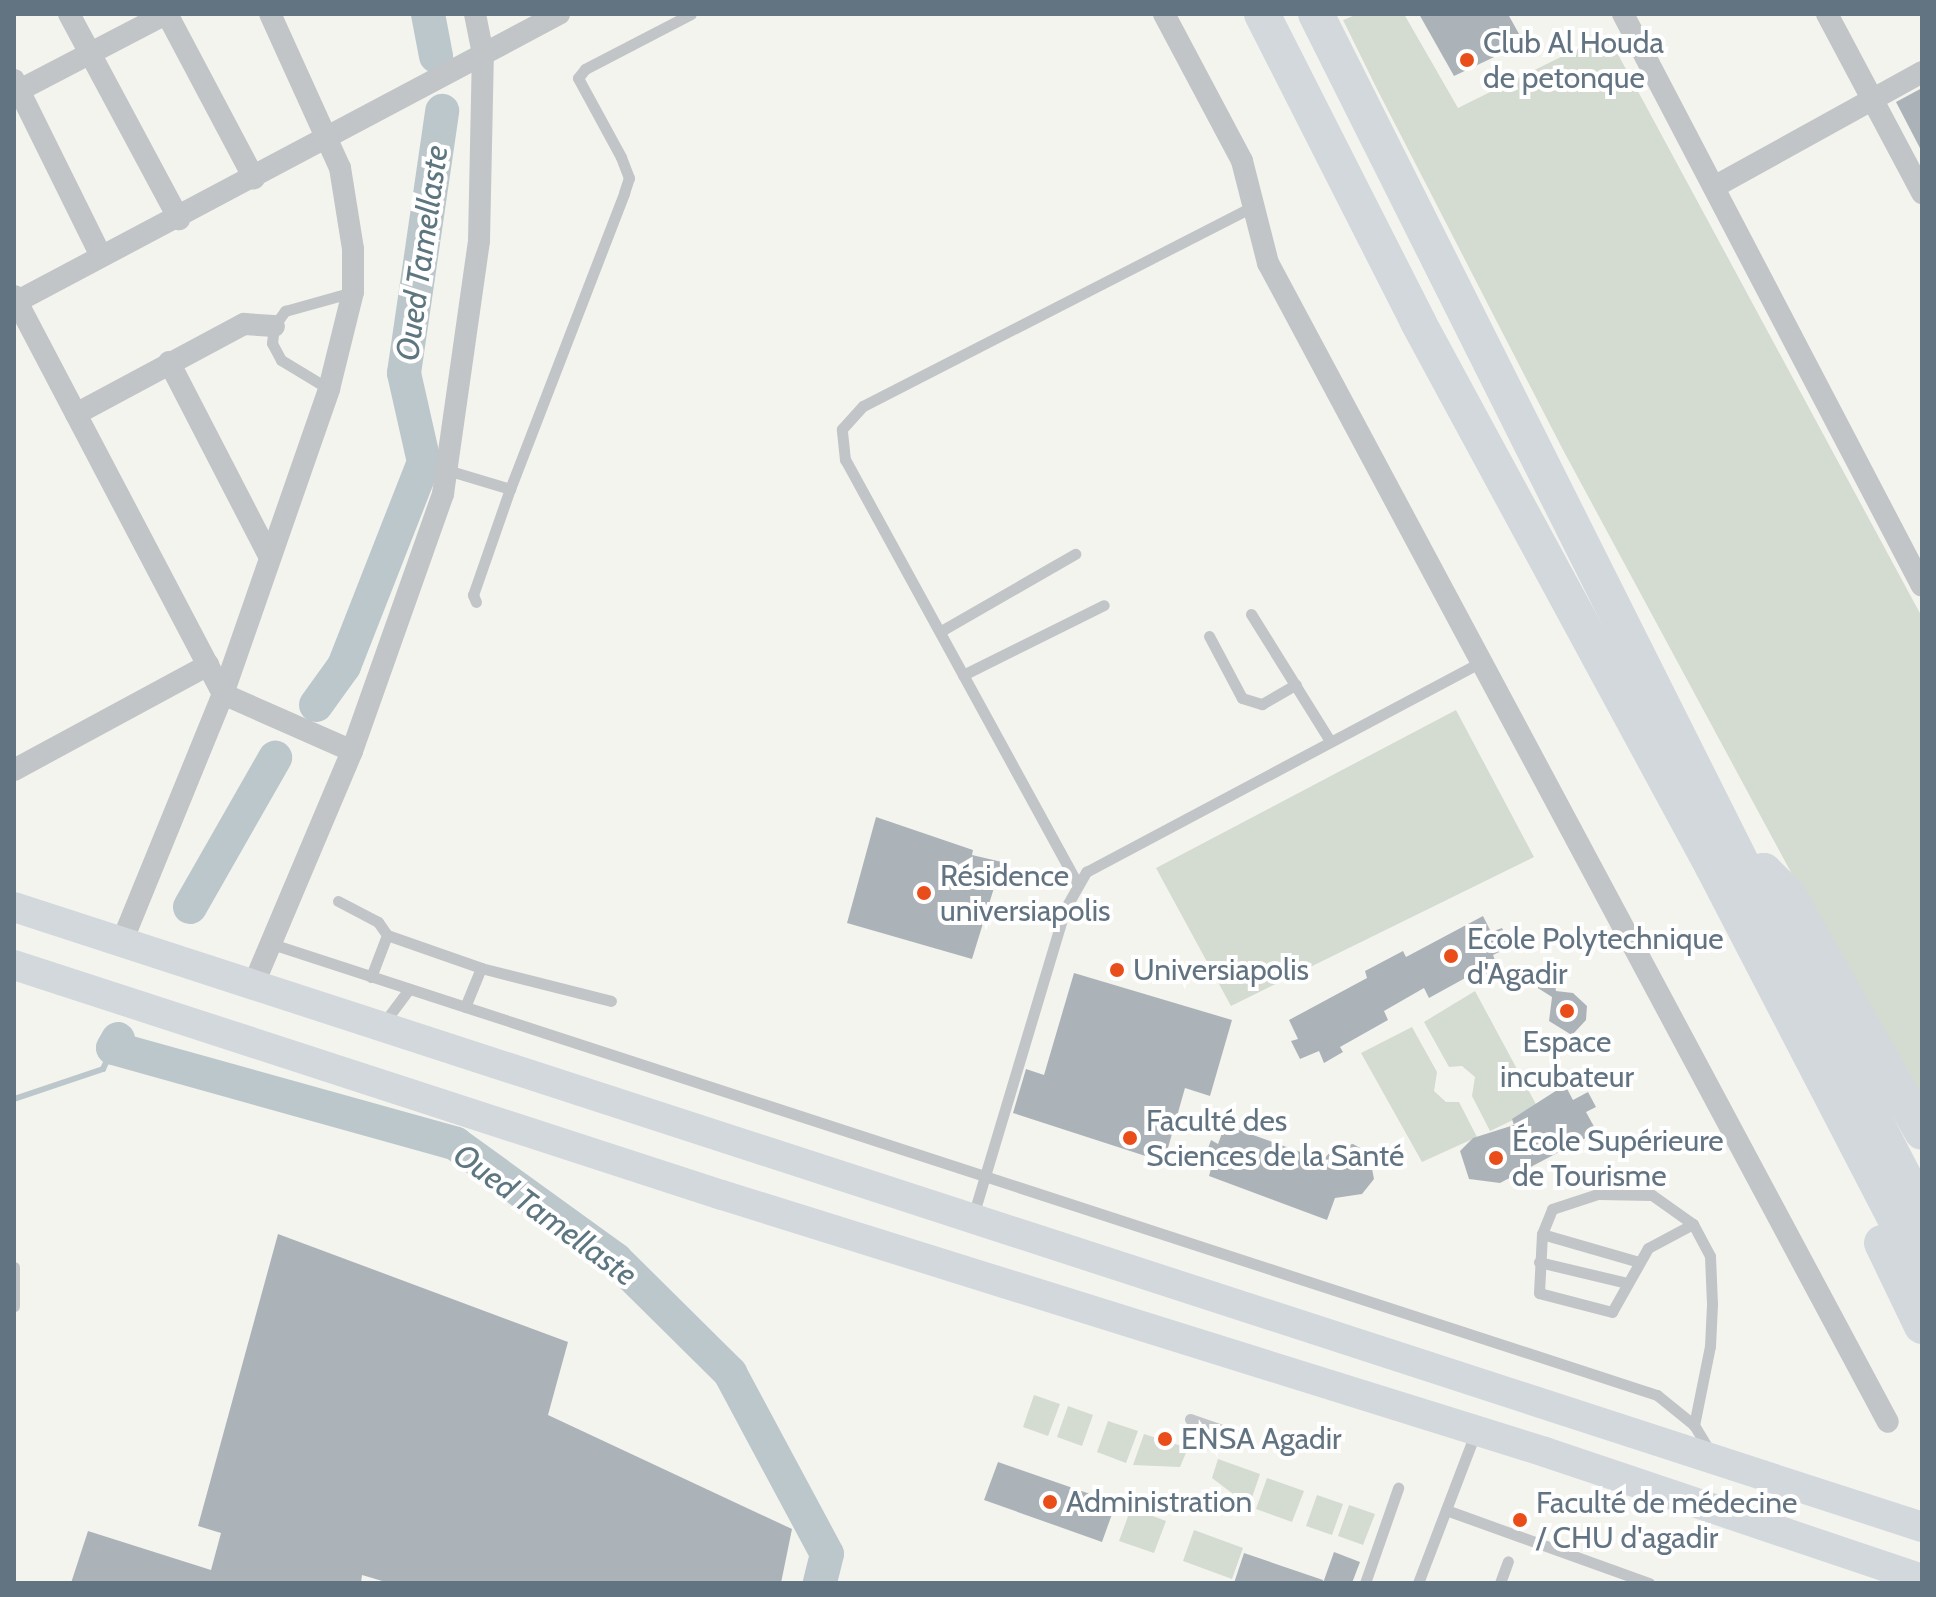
<!DOCTYPE html>
<meta charset="utf-8">
<style>
body{margin:0}
#map{position:relative;width:1936px;height:1597px;overflow:hidden;background:#f4f4ef;font-family:Cabin,sans-serif}
div>[style]{position:absolute}
.green>*{inset:0;background:#d4dbd0}
.stream>*{height:6px;margin:-3px;padding:0 3px;transform-origin:3px;border-radius:3px;background:#bcc7cc}
.river>*{height:34px;margin:-17px;padding:0 17px;transform-origin:17px;border-radius:17px;background:#bcc7cc}
.building>*{inset:0;background:#acb3b8}
.service>*{height:11px;margin:-5.5px;padding:0 5.5px;transform-origin:5.5px;border-radius:5.5px;background:#c1c5c8}
.minor>*{height:22px;margin:-11px;padding:0 11px;transform-origin:11px;border-radius:11px;background:#c1c5c8}
.secondary>*{height:30px;margin:-15px;padding:0 15px;transform-origin:15px;border-radius:15px;background:#d3d8dc}
.trunk>*{height:36px;margin:-18px;padding:0 18px;transform-origin:18px;border-radius:18px;background:#d3d8dc}
.dots>*{width:22px;height:22px;translate:-50% -50%;box-sizing:border-box;border:4px solid #fff;border-radius:50%}
span{translate:-50% -50%;white-space:nowrap;text-align:center;line-height:1.15;-webkit-text-stroke:8px #fff;paint-order:stroke}
.poi-label{font-size:30px;color:#627382}
.left{translate:0 -50%;text-align:left}
.water-label{font-size:32px;color:#5d767f;font-style:italic}
.frame{position:absolute;inset:0;border:16px solid #627382;pointer-events:none}
</style>
<div id="map">
<div class="green">
<div style="clip-path:polygon(1358px 14px,1404px 14px,1458px 108px,1607px 34px,1922px 617px,1922px 1115px,1562px 448px,1378px 91px,1343px 20px)"></div>
<div style="clip-path:polygon(1456px 710px,1534px 857px,1231px 1006px,1156px 868px)"></div>
<div style="clip-path:polygon(1475px 991px,1538px 1108px,1490px 1131px,1472px 1096px,1475px 1077px,1462px 1066px,1449px 1067px,1424px 1022px)"></div>
<div style="clip-path:polygon(1412px 1027px,1437px 1072px,1434px 1091px,1446px 1102px,1459px 1102px,1477px 1137px,1422px 1162px,1361px 1053px)"></div>
<div style="clip-path:polygon(1034px 1395px,1060px 1404px,1048px 1436px,1023px 1427px)"></div>
<div style="clip-path:polygon(1068px 1406px,1093px 1415px,1082px 1446px,1057px 1437px)"></div>
<div style="clip-path:polygon(1108px 1421px,1138px 1431px,1126px 1463px,1097px 1452px)"></div>
<div style="clip-path:polygon(1144px 1434px,1188px 1448px,1180px 1467px,1133px 1465px)"></div>
<div style="clip-path:polygon(1218px 1459px,1260px 1474px,1249px 1506px,1212px 1478px)"></div>
<div style="clip-path:polygon(1267px 1478px,1304px 1491px,1292px 1522px,1256px 1509px)"></div>
<div style="clip-path:polygon(1317px 1495px,1343px 1504px,1332px 1535px,1306px 1526px)"></div>
<div style="clip-path:polygon(1349px 1505px,1375px 1514px,1363px 1545px,1338px 1536px)"></div>
<div style="clip-path:polygon(1131px 1508px,1166px 1521px,1154px 1553px,1119px 1541px)"></div>
<div style="clip-path:polygon(1194px 1530px,1243px 1548px,1232px 1579px,1183px 1561px)"></div>
</div>
<div class="stream">
<div style="left:14px;top:1099px;width:94px;rotate:-18.6deg"></div>
<div style="left:103px;top:1069px;width:23px;rotate:-65deg"></div>
</div>
<div class="river">
<div style="left:428px;top:14px;width:43px;rotate:79.2deg"></div>
<div style="left:316px;top:705px;width:48px;rotate:-54.3deg"></div>
<div style="left:344px;top:666px;width:219px;rotate:-68.6deg"></div>
<div style="left:424px;top:462px;width:91px;rotate:-102.7deg"></div>
<div style="left:404px;top:373px;width:265px;rotate:-81.7deg"></div>
<div style="left:190px;top:907px;width:172px;rotate:-60.3deg"></div>
<div style="left:118px;top:1039px;width:10px;rotate:119deg"></div>
<div style="left:113px;top:1048px;width:356px;rotate:15.6deg"></div>
<div style="left:456px;top:1144px;width:198px;rotate:35.9deg"></div>
<div style="left:616px;top:1260px;width:161px;rotate:44.7deg"></div>
<div style="left:730px;top:1373px;width:205px;rotate:61.8deg"></div>
<div style="left:827px;top:1554px;width:30px;rotate:104deg"></div>
</div>
<div class="building">
<div style="clip-path:polygon(1419px 14px,1508px 14px,1524px 43px,1454px 76px)"></div>
<div style="clip-path:polygon(1922px 88px,1922px 152px,1896px 102px)"></div>
<div style="clip-path:polygon(876px 817px,973px 850px,972px 855px,1002px 862px,972px 959px,847px 923px)"></div>
<div style="clip-path:polygon(1483px 916px,1491px 932px,1502px 928px,1511px 946px,1493px 955px,1498px 968px,1480px 977px,1478px 971px,1429px 998px,1424px 988px,1384px 1011px,1388px 1020px,1340px 1047px,1343px 1052px,1324px 1063px,1319px 1051px,1300px 1059px,1291px 1041px,1298px 1039px,1289px 1020px,1367px 978px,1365px 971px,1403px 951px,1406px 957px)"></div>
<div style="clip-path:polygon(1543px 969px,1554px 974px,1556px 991px,1573px 993px,1587px 1006px,1586px 1020px,1573px 1034px,1583px 1049px,1577px 1054px,1567px 1050px,1570px 1034px,1549px 1021px,1552px 997px,1533px 985px,1533px 974px)"></div>
<div style="clip-path:polygon(1074px 973px,1232px 1020px,1210px 1096px,1185px 1088px,1164px 1162px,1013px 1113px,1026px 1069px,1044px 1075px)"></div>
<div style="clip-path:polygon(1565px 1085px,1573px 1100px,1588px 1092px,1596px 1107px,1586px 1112px,1597px 1132px,1500px 1183px,1469px 1179px,1460px 1151px,1473px 1138px,1514px 1125px,1512px 1119px)"></div>
<div style="clip-path:polygon(1225px 1125px,1323px 1160px,1335px 1147px,1353px 1144px,1369px 1153px,1374px 1179px,1362px 1194px,1335px 1198px,1327px 1220px,1209px 1176px,1214px 1158px,1206px 1154px,1211px 1140px,1218px 1144px)"></div>
<div style="clip-path:polygon(278px 1234px,568px 1342px,548px 1415px,792px 1529px,781px 1583px,389px 1583px,362px 1575px,361px 1583px,71px 1583px,88px 1531px,211px 1570px,221px 1533px,198px 1526px)"></div>
<div style="clip-path:polygon(998px 1462px,1116px 1503px,1102px 1542px,984px 1500px)"></div>
<div style="clip-path:polygon(1334px 1552px,1360px 1562px,1352px 1583px,1323px 1583px)"></div>
<div style="clip-path:polygon(1244px 1553px,1323px 1580px,1323px 1583px,1234px 1583px)"></div>
</div>
<div class="service">
<div style="left:329px;top:389px;width:56px;rotate:-148.9deg"></div>
<div style="left:281px;top:360px;width:19px;rotate:-118deg"></div>
<div style="left:272px;top:343px;width:17px;rotate:-83deg"></div>
<div style="left:274px;top:326px;width:19px;rotate:-54deg"></div>
<div style="left:285px;top:311px;width:71px;rotate:-15.6deg"></div>
<div style="left:447px;top:470px;width:66px;rotate:16.8deg"></div>
<div style="left:510px;top:489px;width:317px;rotate:-68.9deg"></div>
<div style="left:624px;top:193px;width:16px;rotate:-72deg"></div>
<div style="left:629px;top:178px;width:22px;rotate:-111deg"></div>
<div style="left:621px;top:157px;width:90px;rotate:-118.6deg"></div>
<div style="left:578px;top:78px;width:11px;rotate:-52deg"></div>
<div style="left:585px;top:69px;width:119px;rotate:-27.4deg"></div>
<div style="left:476px;top:602px;width:8px;rotate:-113deg"></div>
<div style="left:473px;top:595px;width:112px;rotate:-70.8deg"></div>
<div style="left:1251px;top:614px;width:150px;rotate:58.1deg"></div>
<div style="left:941px;top:631px;width:155px;rotate:-29.9deg"></div>
<div style="left:1209px;top:636px;width:70px;rotate:62deg"></div>
<div style="left:1242px;top:698px;width:21px;rotate:17deg"></div>
<div style="left:1262px;top:704px;width:39px;rotate:-30deg"></div>
<div style="left:963px;top:675px;width:157px;rotate:-26.4deg"></div>
<div style="left:1077px;top:883px;width:482px;rotate:-118.7deg"></div>
<div style="left:845px;top:460px;width:31px;rotate:-96deg"></div>
<div style="left:842px;top:429px;width:31px;rotate:-48deg"></div>
<div style="left:863px;top:406px;width:439px;rotate:-27.1deg"></div>
<div style="left:338px;top:901px;width:45px;rotate:27.7deg"></div>
<div style="left:378px;top:922px;width:16px;rotate:55deg"></div>
<div style="left:387px;top:935px;width:100px;rotate:19.3deg"></div>
<div style="left:481px;top:968px;width:42px;rotate:112.3deg"></div>
<div style="left:269px;top:943px;width:1460px;rotate:18.04deg"></div>
<div style="left:1657px;top:1395px;width:48px;rotate:39deg"></div>
<div style="left:1694px;top:1425px;width:29px;rotate:59deg"></div>
<div style="left:481px;top:968px;width:134px;rotate:14.2deg"></div>
<div style="left:371px;top:977px;width:45px;rotate:-69.1deg"></div>
<div style="left:383px;top:1024px;width:44px;rotate:-53.4deg"></div>
<div style="left:973px;top:1216px;width:320px;rotate:-73.3deg"></div>
<div style="left:1065px;top:909px;width:43px;rotate:-60.4deg"></div>
<div style="left:1086px;top:872px;width:444px;rotate:-28deg"></div>
<div style="left:1693px;top:1224px;width:51px;rotate:151.9deg"></div>
<div style="left:1648px;top:1248px;width:73px;rotate:119.4deg"></div>
<div style="left:1612px;top:1312px;width:75px;rotate:-165.4deg"></div>
<div style="left:1539px;top:1293px;width:59px;rotate:-87.1deg"></div>
<div style="left:1542px;top:1234px;width:27px;rotate:-68deg"></div>
<div style="left:1552px;top:1209px;width:48px;rotate:-18.1deg"></div>
<div style="left:1598px;top:1194px;width:54px;rotate:1.1deg"></div>
<div style="left:1652px;top:1195px;width:50px;rotate:35.3deg"></div>
<div style="left:1693px;top:1224px;width:36px;rotate:62deg"></div>
<div style="left:1710px;top:1256px;width:48px;rotate:87.6deg"></div>
<div style="left:1712px;top:1304px;width:42px;rotate:92.7deg"></div>
<div style="left:1710px;top:1346px;width:81px;rotate:101.4deg"></div>
<div style="left:1542px;top:1234px;width:101px;rotate:16.1deg"></div>
<div style="left:1539px;top:1262px;width:90px;rotate:13.4deg"></div>
<div style="left:14px;top:1267px;width:39px;rotate:90deg"></div>
<div style="left:1190px;top:1419px;width:61px;rotate:19deg"></div>
<div style="left:1446px;top:1510px;width:216px;rotate:19.8deg"></div>
<div style="left:1365px;top:1583px;width:101px;rotate:-70.8deg"></div>
<div style="left:1418px;top:1583px;width:163px;rotate:-69.1deg"></div>
<div style="left:1500px;top:1583px;width:23px;rotate:-70deg"></div>
</div>
<div class="minor">
<div style="left:69px;top:14px;width:233px;rotate:61.8deg"></div>
<div style="left:167px;top:14px;width:186px;rotate:62.1deg"></div>
<div style="left:1164px;top:14px;width:166px;rotate:62deg"></div>
<div style="left:1242px;top:161px;width:105px;rotate:75.7deg"></div>
<div style="left:1268px;top:263px;width:1314px;rotate:61.86deg"></div>
<div style="left:1623px;top:14px;width:645px;rotate:62.4deg"></div>
<div style="left:1827px;top:14px;width:203px;rotate:62deg"></div>
<div style="left:14px;top:80px;width:196px;rotate:63.7deg"></div>
<div style="left:14px;top:93px;width:171px;rotate:-27.5deg"></div>
<div style="left:1714px;top:187px;width:238px;rotate:-28.9deg"></div>
<div style="left:14px;top:296px;width:450px;rotate:62.3deg"></div>
<div style="left:223px;top:694px;width:141px;rotate:23.8deg"></div>
<div style="left:14px;top:303px;width:617px;rotate:-27.94deg"></div>
<div style="left:169px;top:362px;width:220px;rotate:62.7deg"></div>
<div style="left:76px;top:414px;width:191px;rotate:-28.2deg"></div>
<div style="left:244px;top:324px;width:30px;rotate:4deg"></div>
<div style="left:14px;top:770px;width:221px;rotate:-28.4deg"></div>
<div style="left:121px;top:944px;width:270px;rotate:-67.8deg"></div>
<div style="left:223px;top:694px;width:323px;rotate:-70.8deg"></div>
<div style="left:329px;top:389px;width:100px;rotate:-76.1deg"></div>
<div style="left:353px;top:292px;width:43px;rotate:-90deg"></div>
<div style="left:353px;top:249px;width:82px;rotate:-99.1deg"></div>
<div style="left:340px;top:168px;width:169px;rotate:-114.4deg"></div>
<div style="left:252px;top:988px;width:257px;rotate:-67.1deg"></div>
<div style="left:352px;top:751px;width:273px;rotate:-70.5deg"></div>
<div style="left:443px;top:494px;width:256px;rotate:-81.9deg"></div>
<div style="left:479px;top:241px;width:187px;rotate:-88.8deg"></div>
<div style="left:483px;top:54px;width:41px;rotate:-101.3deg"></div>
</div>
<div class="secondary">
<div style="left:14px;top:907px;width:2006px;rotate:18deg"></div>
<div style="left:14px;top:965px;width:744px;rotate:18deg"></div>
<div style="left:722px;top:1195px;width:862px;rotate:17.34deg"></div>
<div style="left:1545px;top:1452px;width:398px;rotate:18.6deg"></div>
</div>
<div class="trunk">
<div style="left:1262px;top:14px;width:345px;rotate:63.1deg"></div>
<div style="left:1418px;top:322px;width:620px;rotate:61.57deg"></div>
<div style="left:1713px;top:867px;width:455px;rotate:62.6deg"></div>
<div style="left:1316px;top:14px;width:962px;rotate:63.38deg"></div>
<div style="left:1747px;top:874px;width:380px;rotate:62.6deg"></div>
<div style="left:1747px;top:874px;width:17px;rotate:-10deg"></div>
<div style="left:1764px;top:871px;width:34px;rotate:45deg"></div>
<div style="left:1788px;top:895px;width:272px;rotate:60.5deg"></div>
<div style="left:1882px;top:1243px;width:92px;rotate:64.3deg"></div>
</div>
<div class="dots">
<div style="left:1467px;top:60px;background:#e94e1a"></div>
<div style="left:924px;top:893px;background:#e94e1a"></div>
<div style="left:1451px;top:956px;background:#e94e1a"></div>
<div style="left:1117px;top:970px;background:#e94e1a"></div>
<div style="left:1567px;top:1011px;background:#e94e1a"></div>
<div style="left:1130px;top:1138px;background:#e94e1a"></div>
<div style="left:1496px;top:1158px;background:#e94e1a"></div>
<div style="left:1165px;top:1439px;background:#e94e1a"></div>
<div style="left:1050px;top:1502px;background:#e94e1a"></div>
<div style="left:1520px;top:1520px;background:#e94e1a"></div>
</div>
<div class="poi-label">
<span class="left" style="left:1483px;top:60px">Club Al Houda<br>de petonque</span>
<span class="left" style="left:940px;top:893px">Résidence<br>universiapolis</span>
<span class="left" style="left:1467px;top:956px">Ecole Polytechnique<br>d'Agadir</span>
<span class="left" style="left:1133px;top:970px">Universiapolis</span>
<span style="left:1567px;top:1059px">Espace<br>incubateur</span>
<span class="left" style="left:1146px;top:1138px">Faculté des<br>Sciences de la Santé</span>
<span class="left" style="left:1512px;top:1158px">École Supérieure<br>de Tourisme</span>
<span class="left" style="left:1181px;top:1439px">ENSA Agadir</span>
<span class="left" style="left:1066px;top:1502px">Administration</span>
<span class="left" style="left:1536px;top:1520px">Faculté de médecine<br>/ CHU d'agadir</span>
</div>
<div class="water-label">
<span style="left:422px;top:253px;rotate:-82deg">Oued Tamellaste</span>
<span style="left:545px;top:1215px;rotate:36deg">Oued Tamellaste</span>
</div>
<div class="frame"></div>
</div>
